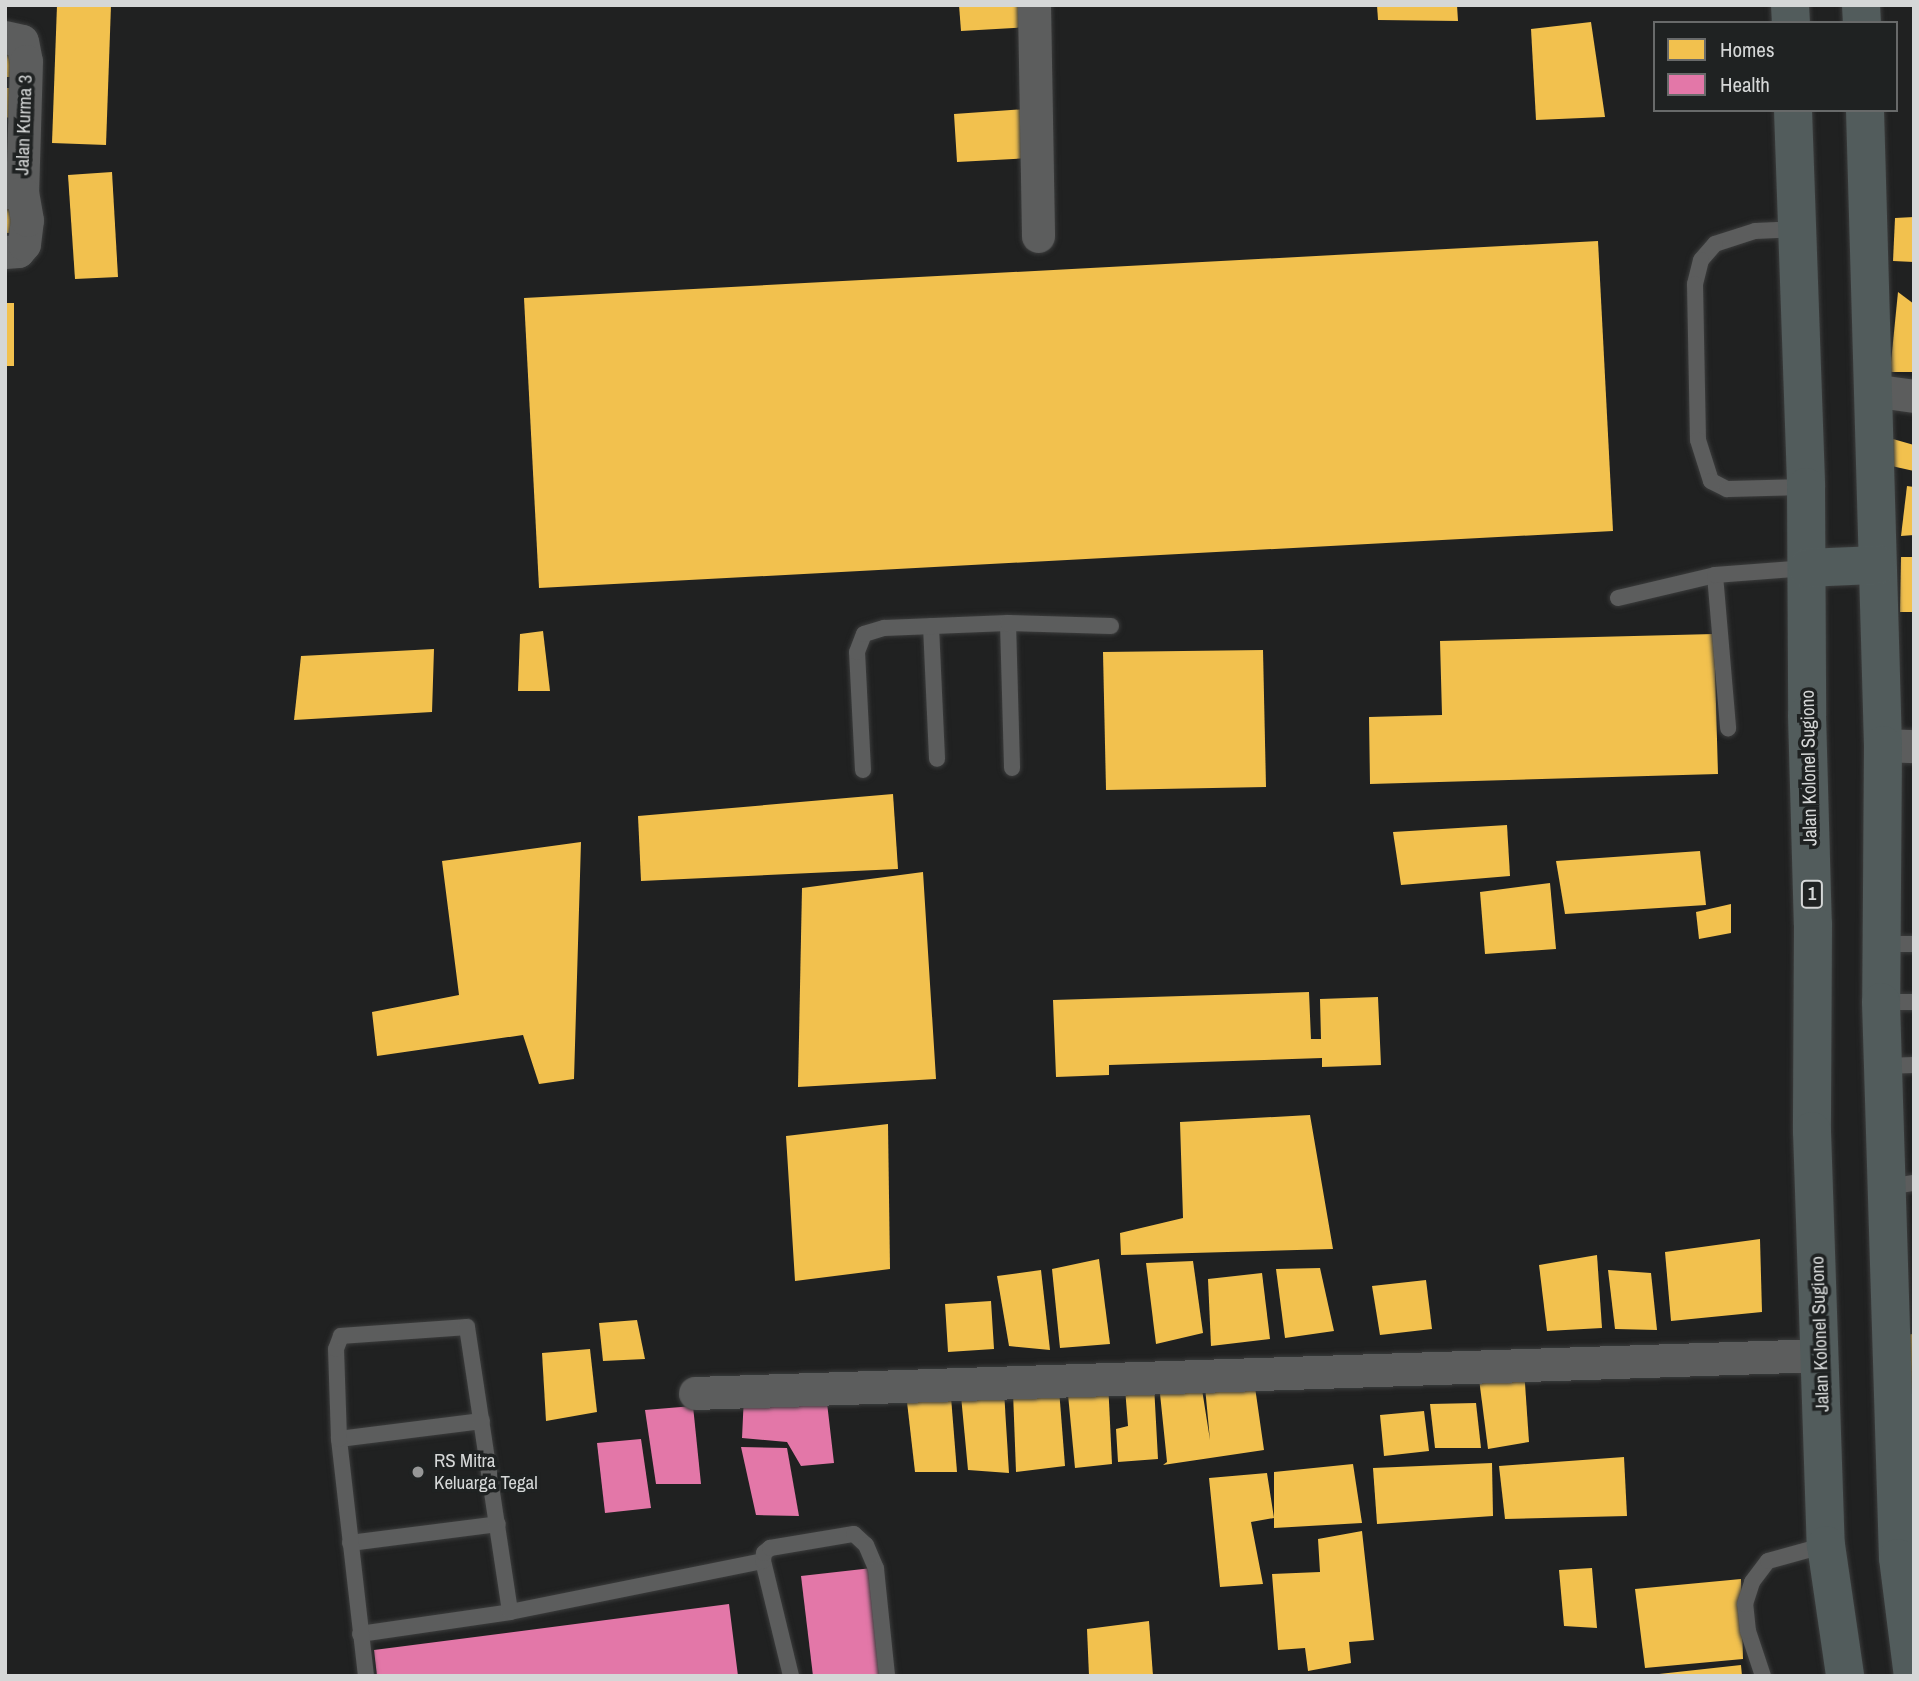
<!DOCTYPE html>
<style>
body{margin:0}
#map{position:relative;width:1919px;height:1681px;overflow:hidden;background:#202121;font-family:"Archivo Narrow",sans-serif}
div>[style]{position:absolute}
.homes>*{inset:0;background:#f2c14e}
.health>*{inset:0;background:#e377a8}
.roads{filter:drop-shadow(0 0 2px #3b3c3c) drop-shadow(0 0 2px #3b3c3c)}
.service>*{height:16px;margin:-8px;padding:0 8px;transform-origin:8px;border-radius:8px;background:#5c5d5d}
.minor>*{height:33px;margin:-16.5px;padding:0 16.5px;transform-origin:16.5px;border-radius:16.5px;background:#5c5d5d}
.trunk>*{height:38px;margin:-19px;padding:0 19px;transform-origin:19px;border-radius:19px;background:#525c5c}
.dots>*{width:19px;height:19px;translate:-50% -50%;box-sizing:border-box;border:4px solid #1f2222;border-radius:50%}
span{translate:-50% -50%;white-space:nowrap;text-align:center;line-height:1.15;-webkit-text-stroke:7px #1f2222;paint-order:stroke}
.shield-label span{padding:2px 5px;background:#1f2222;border:2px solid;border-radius:5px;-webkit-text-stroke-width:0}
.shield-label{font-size:18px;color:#d5d7d7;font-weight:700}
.street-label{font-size:19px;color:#d5d7d7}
.poi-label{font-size:19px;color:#d5d7d7}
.left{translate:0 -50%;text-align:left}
.frame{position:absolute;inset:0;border:7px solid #d5d7d7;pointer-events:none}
.legend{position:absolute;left:1653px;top:21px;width:245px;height:91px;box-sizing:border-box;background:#1f2222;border:2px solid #686a6a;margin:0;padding:9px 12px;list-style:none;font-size:21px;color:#d5d7d7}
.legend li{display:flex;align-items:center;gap:14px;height:35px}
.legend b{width:35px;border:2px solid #686a6a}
</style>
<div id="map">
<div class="homes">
<div style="clip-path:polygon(57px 5px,111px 5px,106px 145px,52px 143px)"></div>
<div style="clip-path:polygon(959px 5px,1029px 5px,1030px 27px,961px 31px)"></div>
<div style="clip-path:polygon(1377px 5px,1457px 5px,1458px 21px,1378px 20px)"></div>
<div style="clip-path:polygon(1591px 22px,1605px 117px,1536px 120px,1531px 29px)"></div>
<div style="clip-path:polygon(5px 45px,12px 45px,12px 77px,5px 77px)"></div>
<div style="clip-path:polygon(5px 88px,10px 88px,10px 118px,5px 117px)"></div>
<div style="clip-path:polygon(1027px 109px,1030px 158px,957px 162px,954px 114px)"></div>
<div style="clip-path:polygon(112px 172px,118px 277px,75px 279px,68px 175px)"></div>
<div style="clip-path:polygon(5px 201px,21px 233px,5px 233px)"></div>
<div style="clip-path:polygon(1914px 217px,1914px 262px,1893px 261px,1895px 218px)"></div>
<div style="clip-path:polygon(1598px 241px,1613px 531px,539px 588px,524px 298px)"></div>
<div style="clip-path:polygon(1898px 292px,1914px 304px,1914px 372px,1890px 372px)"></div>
<div style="clip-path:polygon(5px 303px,14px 303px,14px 366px,5px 366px)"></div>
<div style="clip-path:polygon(1886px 437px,1914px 445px,1914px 471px,1887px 465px)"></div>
<div style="clip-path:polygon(1907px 486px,1914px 487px,1914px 535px,1901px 536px)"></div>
<div style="clip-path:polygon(1901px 557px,1914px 557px,1914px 612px,1900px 612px)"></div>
<div style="clip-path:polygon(543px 631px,550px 691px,518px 691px,520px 634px)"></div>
<div style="clip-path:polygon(1714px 634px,1718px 774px,1370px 784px,1369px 717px,1442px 715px,1440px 641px)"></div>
<div style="clip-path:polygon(434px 649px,432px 712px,294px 720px,301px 656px)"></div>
<div style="clip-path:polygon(1263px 650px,1266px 787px,1106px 790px,1103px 652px)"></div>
<div style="clip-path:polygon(893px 794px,898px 869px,641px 881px,638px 816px)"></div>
<div style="clip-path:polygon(1507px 825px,1510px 876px,1401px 885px,1393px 832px)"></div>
<div style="clip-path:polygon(581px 842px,574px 1079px,539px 1084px,523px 1035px,377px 1056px,372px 1012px,459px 995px,442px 861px)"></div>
<div style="clip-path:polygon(1700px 851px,1706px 905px,1565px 914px,1556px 861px)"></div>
<div style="clip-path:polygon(923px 872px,936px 1079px,798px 1087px,802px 888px)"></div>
<div style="clip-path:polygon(1550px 883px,1556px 949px,1485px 954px,1480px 892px)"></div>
<div style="clip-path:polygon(1731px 904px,1731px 933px,1699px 939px,1696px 912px)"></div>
<div style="clip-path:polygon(1309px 992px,1311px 1039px,1321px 1039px,1320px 999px,1378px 997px,1381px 1065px,1322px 1067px,1322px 1058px,1109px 1065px,1109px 1075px,1056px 1077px,1053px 1000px)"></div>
<div style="clip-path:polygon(1310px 1115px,1333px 1249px,1121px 1255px,1120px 1233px,1183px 1218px,1180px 1122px)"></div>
<div style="clip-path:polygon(888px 1124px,890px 1269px,795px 1281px,786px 1136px)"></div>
<div style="clip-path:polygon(1760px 1239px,1762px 1312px,1671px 1321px,1665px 1252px)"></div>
<div style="clip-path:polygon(1597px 1255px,1602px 1328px,1547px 1331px,1539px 1265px)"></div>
<div style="clip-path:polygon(1099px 1259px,1110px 1344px,1060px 1348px,1052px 1269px)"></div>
<div style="clip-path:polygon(1193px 1261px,1203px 1333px,1156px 1344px,1146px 1263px)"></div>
<div style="clip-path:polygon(1320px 1268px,1334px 1331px,1285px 1338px,1276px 1269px)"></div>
<div style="clip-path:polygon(1041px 1270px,1050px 1350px,1009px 1346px,997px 1276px)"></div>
<div style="clip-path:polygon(1608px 1270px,1651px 1273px,1657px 1330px,1615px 1329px)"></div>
<div style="clip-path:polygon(1262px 1273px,1270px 1339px,1211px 1346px,1208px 1279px)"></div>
<div style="clip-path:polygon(1426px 1280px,1432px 1329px,1380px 1335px,1372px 1286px)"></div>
<div style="clip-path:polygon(991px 1301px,994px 1349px,948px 1352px,945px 1304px)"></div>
<div style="clip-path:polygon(637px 1320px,645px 1359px,603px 1361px,599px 1323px)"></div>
<div style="clip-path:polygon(1914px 1334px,1914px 1400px,1907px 1400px,1901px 1335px)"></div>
<div style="clip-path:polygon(590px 1349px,597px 1412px,546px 1421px,542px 1353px)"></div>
<div style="clip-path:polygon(1524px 1369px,1529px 1442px,1488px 1449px,1478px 1371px)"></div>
<div style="clip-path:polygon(1108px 1381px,1112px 1464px,1075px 1468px,1067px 1384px)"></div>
<div style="clip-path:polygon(1201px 1383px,1210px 1440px,1205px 1387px,1255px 1387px,1264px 1450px,1163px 1465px,1167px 1462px,1159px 1384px)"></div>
<div style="clip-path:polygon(1154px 1385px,1158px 1459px,1118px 1462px,1116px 1429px,1128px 1426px,1125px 1388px)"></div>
<div style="clip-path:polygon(1059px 1389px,1065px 1466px,1016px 1472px,1013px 1392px)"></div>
<div style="clip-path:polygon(1004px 1391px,1009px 1473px,968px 1470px,961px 1396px)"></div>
<div style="clip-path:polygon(951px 1397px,957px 1472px,915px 1472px,907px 1402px)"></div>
<div style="clip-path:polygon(1476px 1403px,1481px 1448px,1435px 1448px,1430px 1404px)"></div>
<div style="clip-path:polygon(1424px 1411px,1429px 1451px,1384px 1456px,1380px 1415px)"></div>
<div style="clip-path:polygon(1624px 1457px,1627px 1516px,1505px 1519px,1499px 1466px)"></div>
<div style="clip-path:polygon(1492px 1463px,1493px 1516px,1377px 1524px,1373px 1468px)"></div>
<div style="clip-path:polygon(1353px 1464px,1362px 1523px,1274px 1528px,1274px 1472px)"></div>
<div style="clip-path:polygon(1267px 1473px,1274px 1518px,1251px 1522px,1263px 1584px,1220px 1587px,1209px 1478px)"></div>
<div style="clip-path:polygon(1362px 1531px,1374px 1640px,1349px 1642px,1351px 1663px,1308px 1671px,1305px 1648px,1278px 1650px,1272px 1574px,1320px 1572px,1318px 1539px)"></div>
<div style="clip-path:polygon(1592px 1568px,1597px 1628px,1564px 1626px,1559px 1570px)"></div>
<div style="clip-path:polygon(1741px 1579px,1743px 1659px,1645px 1668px,1635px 1589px)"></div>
<div style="clip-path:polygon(1149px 1621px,1153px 1676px,1089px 1676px,1087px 1629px)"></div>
<div style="clip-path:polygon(1741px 1665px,1742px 1676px,1659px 1676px,1659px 1674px)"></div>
</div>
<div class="health">
<div style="clip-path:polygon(826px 1394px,834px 1463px,801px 1466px,787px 1442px,742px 1438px,744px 1395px)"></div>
<div style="clip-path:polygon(693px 1406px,701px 1484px,656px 1484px,645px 1410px)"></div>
<div style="clip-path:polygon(641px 1439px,651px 1508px,605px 1513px,597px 1443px)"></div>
<div style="clip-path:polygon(741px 1447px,787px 1448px,799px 1516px,756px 1515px)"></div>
<div style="clip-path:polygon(872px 1568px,885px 1676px,813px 1676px,801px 1576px)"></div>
<div style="clip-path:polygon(729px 1604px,738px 1676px,377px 1676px,374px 1650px)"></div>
</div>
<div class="roads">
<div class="service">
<div style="left:1799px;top:229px;width:44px;rotate:177.4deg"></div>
<div style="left:1755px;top:231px;width:42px;rotate:162deg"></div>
<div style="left:1715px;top:244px;width:21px;rotate:131deg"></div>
<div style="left:1701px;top:260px;width:25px;rotate:104deg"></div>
<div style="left:1695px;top:284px;width:156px;rotate:88.9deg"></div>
<div style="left:1698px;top:440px;width:43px;rotate:72.4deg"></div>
<div style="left:1711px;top:481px;width:18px;rotate:27deg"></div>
<div style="left:1727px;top:489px;width:79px;rotate:-1.5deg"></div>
<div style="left:1715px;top:575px;width:154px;rotate:85.1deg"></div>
<div style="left:1618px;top:598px;width:100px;rotate:-13.3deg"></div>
<div style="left:1715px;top:575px;width:92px;rotate:-4.4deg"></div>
<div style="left:1008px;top:623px;width:145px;rotate:88.4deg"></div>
<div style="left:931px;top:626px;width:133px;rotate:87.4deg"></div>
<div style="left:863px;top:770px;width:118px;rotate:-92.9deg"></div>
<div style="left:857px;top:652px;width:19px;rotate:-69deg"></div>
<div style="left:864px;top:634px;width:21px;rotate:-17deg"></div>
<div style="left:884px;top:628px;width:124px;rotate:-2.3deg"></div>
<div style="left:1008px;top:623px;width:103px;rotate:1.7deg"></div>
<div style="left:1881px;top:944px;width:33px"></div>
<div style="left:1881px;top:1002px;width:33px"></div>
<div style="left:1885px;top:1066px;width:29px;rotate:-2deg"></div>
<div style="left:1888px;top:1187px;width:26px;rotate:-9deg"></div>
<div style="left:339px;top:1439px;width:144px;rotate:-7.2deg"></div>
<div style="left:350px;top:1543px;width:149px;rotate:-7.3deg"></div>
<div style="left:763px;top:1561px;width:118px;rotate:76.3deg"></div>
<div style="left:360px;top:1634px;width:152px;rotate:-8.3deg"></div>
<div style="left:510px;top:1612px;width:258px;rotate:-11.4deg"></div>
<div style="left:763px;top:1561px;width:8px;rotate:-83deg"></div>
<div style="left:764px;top:1553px;width:8px;rotate:-40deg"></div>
<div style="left:770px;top:1548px;width:85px;rotate:-9.5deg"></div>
<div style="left:854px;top:1534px;width:16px;rotate:43deg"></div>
<div style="left:866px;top:1545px;width:26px;rotate:67deg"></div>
<div style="left:876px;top:1569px;width:108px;rotate:84.1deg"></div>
<div style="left:366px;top:1676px;width:239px;rotate:-96.5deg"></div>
<div style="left:339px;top:1439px;width:90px;rotate:-91.9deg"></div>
<div style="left:336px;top:1349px;width:14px;rotate:-69deg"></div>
<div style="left:341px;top:1336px;width:126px;rotate:-4.1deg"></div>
<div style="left:467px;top:1327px;width:288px;rotate:81.4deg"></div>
<div style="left:1763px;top:1676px;width:47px;rotate:-108.4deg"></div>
<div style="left:1748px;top:1631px;width:27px;rotate:-96deg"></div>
<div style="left:1745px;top:1604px;width:23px;rotate:-72deg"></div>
<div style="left:1752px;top:1582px;width:26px;rotate:-53deg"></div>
<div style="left:1768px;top:1561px;width:60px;rotate:-15.4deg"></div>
</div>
<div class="minor">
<div style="left:1034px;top:5px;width:231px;rotate:89deg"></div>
<div style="left:5px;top:37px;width:17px;rotate:13deg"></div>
<div style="left:22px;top:41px;width:20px;rotate:79deg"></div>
<div style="left:26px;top:61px;width:131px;rotate:91.7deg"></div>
<div style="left:22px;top:192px;width:17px;rotate:180deg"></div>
<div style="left:5px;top:252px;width:13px;rotate:-4deg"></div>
<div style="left:18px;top:251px;width:9px;rotate:-49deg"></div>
<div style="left:24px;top:244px;width:24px;rotate:-83deg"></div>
<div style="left:27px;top:220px;width:28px;rotate:-100deg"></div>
<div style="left:1871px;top:390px;width:43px;rotate:7.9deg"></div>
<div style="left:1883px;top:745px;width:31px;rotate:2deg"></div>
<div style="left:695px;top:1393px;width:1127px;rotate:-1.93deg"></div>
</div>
<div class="trunk">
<div style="left:1790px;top:5px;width:18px;rotate:87deg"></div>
<div style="left:1861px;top:5px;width:18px;rotate:87deg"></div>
<div style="left:1793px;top:110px;width:377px;rotate:88deg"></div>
<div style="left:1806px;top:487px;width:228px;rotate:89.7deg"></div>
<div style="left:1807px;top:715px;width:209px;rotate:88.4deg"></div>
<div style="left:1813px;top:924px;width:207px;rotate:90.3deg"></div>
<div style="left:1812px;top:1131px;width:414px;rotate:88.1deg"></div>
<div style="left:1826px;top:1545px;width:132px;rotate:81.7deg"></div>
<div style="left:1865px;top:110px;width:635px;rotate:88.38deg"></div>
<div style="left:1883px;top:745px;width:257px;rotate:90.4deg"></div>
<div style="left:1881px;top:1002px;width:556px;rotate:88.25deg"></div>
<div style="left:1898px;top:1558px;width:119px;rotate:82.8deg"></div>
<div style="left:1807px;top:568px;width:70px;rotate:-2.5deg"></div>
</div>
</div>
<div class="dots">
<div style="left:418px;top:1472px;background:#969797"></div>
</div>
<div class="shield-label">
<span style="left:1812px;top:894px">1</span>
</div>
<div class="street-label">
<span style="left:24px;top:125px;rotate:-88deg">Jalan Kurma 3</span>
<span style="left:1809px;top:768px;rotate:-91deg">Jalan Kolonel Sugiono</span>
<span style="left:1820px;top:1334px;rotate:-92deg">Jalan Kolonel Sugiono</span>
</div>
<div class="poi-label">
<span class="left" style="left:434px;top:1472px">RS Mitra<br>Keluarga Tegal</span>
</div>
<div class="frame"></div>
<ul class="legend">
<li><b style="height:19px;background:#f2c14e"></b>Homes</li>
<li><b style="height:19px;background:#e377a8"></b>Health</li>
</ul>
</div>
